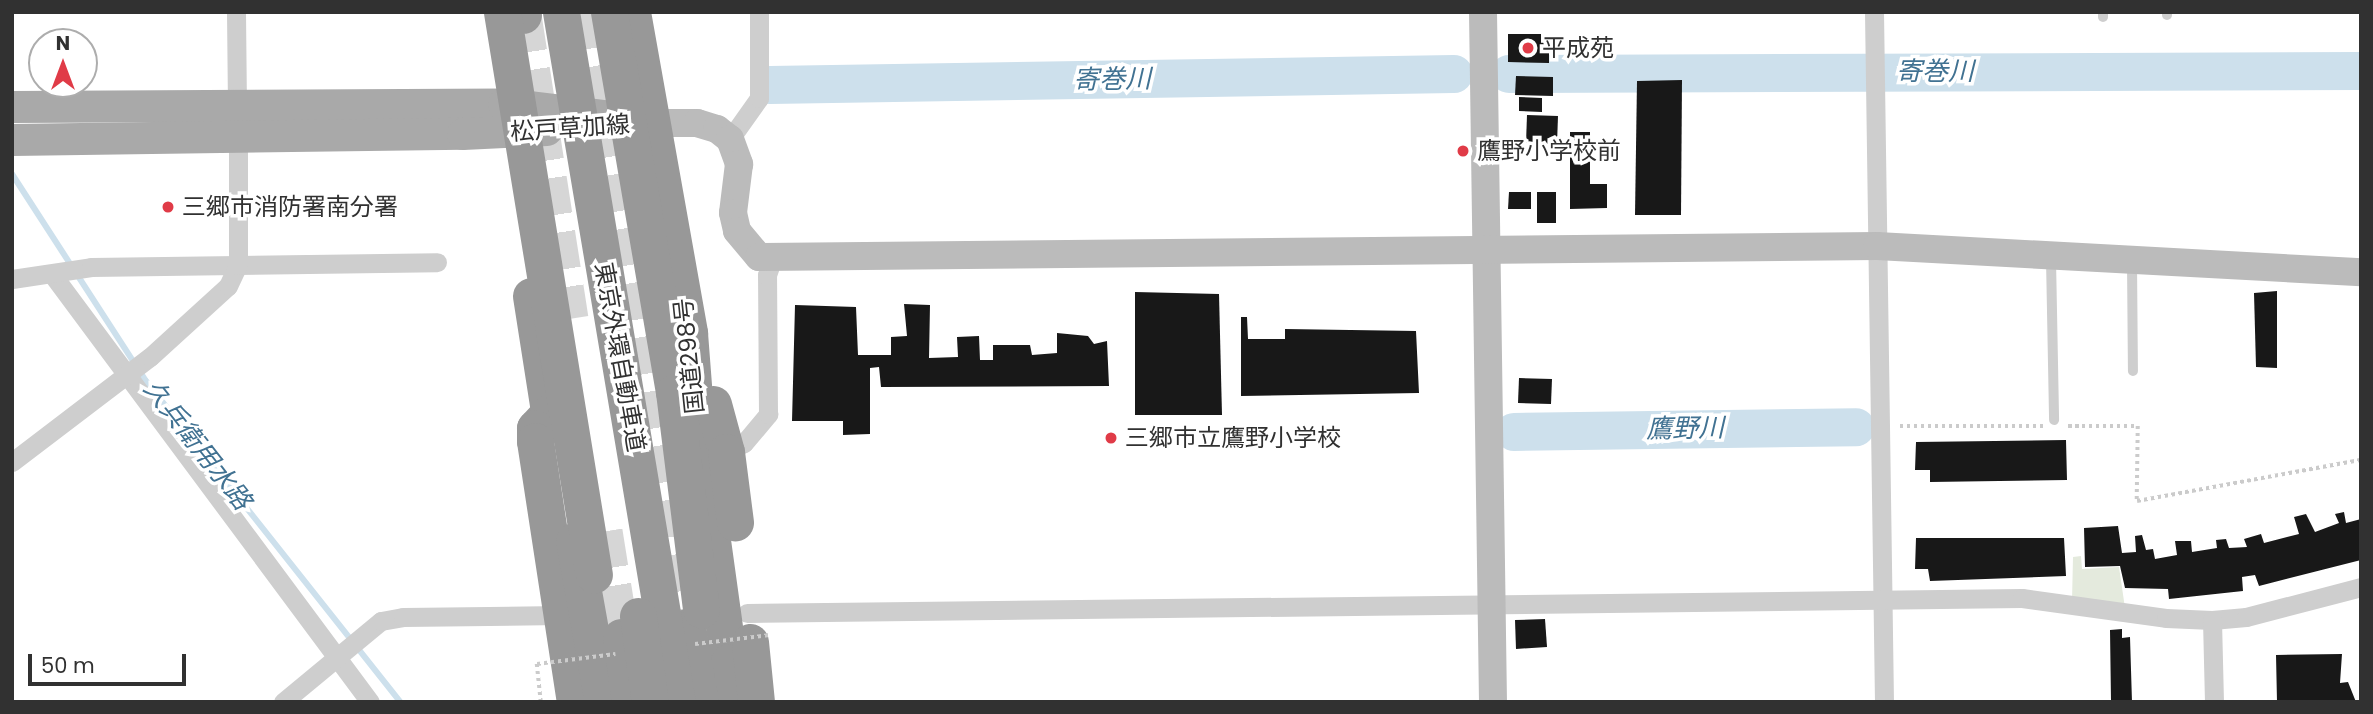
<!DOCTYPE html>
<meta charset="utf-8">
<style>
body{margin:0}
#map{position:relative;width:2373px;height:714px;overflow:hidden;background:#fff;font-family:Poppins,"Noto Sans JP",sans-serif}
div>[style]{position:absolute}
.green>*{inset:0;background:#e4eadd}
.stream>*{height:6px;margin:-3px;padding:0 3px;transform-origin:3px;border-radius:3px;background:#cde0ec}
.river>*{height:38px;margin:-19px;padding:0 19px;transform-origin:19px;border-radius:19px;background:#cde0ec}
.building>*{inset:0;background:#181818}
.highway-tunnel>*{height:37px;margin-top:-18.5px;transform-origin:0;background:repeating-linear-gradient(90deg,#d6d6d6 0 37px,transparent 0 55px)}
.path>*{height:3.5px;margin-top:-1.75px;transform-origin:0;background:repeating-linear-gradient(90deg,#cbcbcb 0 3.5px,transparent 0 7px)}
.lane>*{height:10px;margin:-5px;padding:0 5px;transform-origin:5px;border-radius:5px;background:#cecece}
.street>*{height:19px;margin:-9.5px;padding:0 9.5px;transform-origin:9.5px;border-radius:9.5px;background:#cecece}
.secondary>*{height:28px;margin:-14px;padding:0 14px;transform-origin:14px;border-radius:14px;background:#bbb}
.primary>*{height:32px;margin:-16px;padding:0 16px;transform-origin:16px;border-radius:16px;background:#a9a9a9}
.highway>*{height:37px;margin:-18.5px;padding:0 18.5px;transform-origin:18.5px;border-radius:18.5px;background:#989898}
.path-bridge>*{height:3.5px;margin-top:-1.75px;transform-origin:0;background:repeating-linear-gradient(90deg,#cbcbcb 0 3.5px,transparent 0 7px)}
.highway-bridge>*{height:37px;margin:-18.5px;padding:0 18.5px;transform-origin:18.5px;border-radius:18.5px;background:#989898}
.dots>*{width:19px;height:19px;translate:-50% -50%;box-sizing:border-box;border:4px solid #fff;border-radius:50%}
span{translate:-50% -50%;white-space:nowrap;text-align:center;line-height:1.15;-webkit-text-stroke:7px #fff;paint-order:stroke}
.poi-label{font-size:24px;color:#313131}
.left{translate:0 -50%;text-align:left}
.street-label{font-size:24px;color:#313131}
.water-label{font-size:26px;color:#417292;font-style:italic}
.frame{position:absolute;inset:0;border:14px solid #313131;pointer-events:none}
.north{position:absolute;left:28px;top:28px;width:70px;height:70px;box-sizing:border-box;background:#fff;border:2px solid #adadad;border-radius:50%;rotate:0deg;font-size:19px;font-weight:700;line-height:28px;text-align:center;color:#313131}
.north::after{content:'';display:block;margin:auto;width:24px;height:32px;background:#e03b47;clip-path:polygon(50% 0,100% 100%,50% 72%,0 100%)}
.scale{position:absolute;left:28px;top:654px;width:158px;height:32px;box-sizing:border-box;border:4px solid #313131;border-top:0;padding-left:9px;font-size:21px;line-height:24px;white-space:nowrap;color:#313131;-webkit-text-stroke:5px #fff;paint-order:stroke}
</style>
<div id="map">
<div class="green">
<div style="clip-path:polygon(2081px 556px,2082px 569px,2119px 567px,2125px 608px,2072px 601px,2073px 557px)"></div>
</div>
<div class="stream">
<div style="left:12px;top:174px;width:247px;rotate:57.1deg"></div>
<div style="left:146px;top:381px;width:409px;rotate:51.6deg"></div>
</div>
<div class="river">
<div style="left:1509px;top:74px;width:852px;rotate:-0.2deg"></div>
<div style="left:770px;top:85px;width:684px;rotate:-0.92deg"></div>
<div style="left:1514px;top:432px;width:342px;rotate:-0.8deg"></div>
</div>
<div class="building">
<div style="clip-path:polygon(1508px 34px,1549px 34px,1549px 63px,1508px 62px)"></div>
<div style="clip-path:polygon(1516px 76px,1553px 77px,1553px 96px,1515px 95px)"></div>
<div style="clip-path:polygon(1682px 80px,1681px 215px,1635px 215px,1637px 81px)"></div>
<div style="clip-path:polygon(1519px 97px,1542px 98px,1542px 112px,1519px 111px)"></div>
<div style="clip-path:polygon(1527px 115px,1558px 116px,1557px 144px,1526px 143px)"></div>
<div style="clip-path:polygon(1570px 132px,1590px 132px,1590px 184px,1607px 184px,1607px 208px,1570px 209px)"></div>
<div style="clip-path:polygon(1509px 192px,1531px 192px,1531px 209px,1508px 209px)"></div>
<div style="clip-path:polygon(1537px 192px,1556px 192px,1556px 223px,1537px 223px)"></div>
<div style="clip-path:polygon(2277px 291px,2277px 368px,2256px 367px,2254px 293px)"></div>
<div style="clip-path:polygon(1135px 292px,1219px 294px,1222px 415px,1135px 415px)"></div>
<div style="clip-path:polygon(904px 304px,930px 305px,929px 358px,958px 357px,957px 337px,979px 336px,980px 360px,993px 360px,993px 345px,1030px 345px,1032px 355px,1057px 353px,1057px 333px,1088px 336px,1094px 344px,1107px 341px,1109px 386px,881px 387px,879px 367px,870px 368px,870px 434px,843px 435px,843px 421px,792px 421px,795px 305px,856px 307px,858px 355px,891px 355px,891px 337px,907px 336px)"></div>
<div style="clip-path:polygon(1241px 317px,1247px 317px,1248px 339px,1285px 339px,1285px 329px,1416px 331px,1419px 393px,1241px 396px)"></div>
<div style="clip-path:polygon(1519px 378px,1552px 379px,1551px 404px,1518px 403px)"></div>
<div style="clip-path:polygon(2066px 440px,2067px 480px,1930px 482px,1930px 470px,1915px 470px,1916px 442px)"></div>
<div style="clip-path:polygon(2344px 512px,2346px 523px,2361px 519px,2361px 560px,2259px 586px,2255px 575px,2242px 577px,2243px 591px,2169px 599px,2168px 589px,2125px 588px,2120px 566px,2085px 567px,2084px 528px,2118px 526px,2122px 553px,2136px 552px,2135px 536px,2142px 535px,2146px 550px,2153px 549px,2155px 559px,2177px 555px,2175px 541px,2191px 541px,2192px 552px,2217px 548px,2216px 540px,2226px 539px,2229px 548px,2247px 547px,2244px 539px,2261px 534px,2264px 543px,2299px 534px,2294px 517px,2306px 514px,2315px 532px,2339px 523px,2335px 514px)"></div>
<div style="clip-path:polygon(1916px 538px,2064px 538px,2066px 576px,1930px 581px,1928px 569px,1915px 569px)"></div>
<div style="clip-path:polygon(1545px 619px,1547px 647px,1516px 649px,1515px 620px)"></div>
<div style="clip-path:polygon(2122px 629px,2122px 638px,2130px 637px,2132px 702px,2111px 702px,2110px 630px)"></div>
<div style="clip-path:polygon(2342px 654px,2340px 683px,2348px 682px,2356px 702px,2277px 702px,2276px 655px)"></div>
</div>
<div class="highway-tunnel">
<div style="left:582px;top:12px;width:622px;rotate:80.28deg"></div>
<div style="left:523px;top:15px;width:307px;rotate:81.2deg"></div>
<div style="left:604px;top:531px;width:107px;rotate:80.9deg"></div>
</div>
<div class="path">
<div style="left:1900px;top:426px;width:143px"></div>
<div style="left:2068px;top:426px;width:70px"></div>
<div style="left:2138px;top:426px;width:75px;rotate:90.8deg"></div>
<div style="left:2137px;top:501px;width:228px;rotate:-10.4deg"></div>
<div style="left:537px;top:664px;width:38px;rotate:84deg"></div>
</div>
<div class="lane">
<div style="left:2103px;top:12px;width:5px;rotate:90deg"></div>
<div style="left:2167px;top:12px;width:3px;rotate:90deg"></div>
<div style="left:2051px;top:259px;width:161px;rotate:88.9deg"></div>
<div style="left:2132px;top:263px;width:108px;rotate:89.5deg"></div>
</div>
<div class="street">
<div style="left:236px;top:12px;width:93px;rotate:89.4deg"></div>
<div style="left:1874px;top:12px;width:690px;rotate:89.17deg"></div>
<div style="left:730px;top:139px;width:50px;rotate:-54.7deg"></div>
<div style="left:759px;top:98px;width:86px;rotate:-90deg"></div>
<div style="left:52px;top:274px;width:533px;rotate:53.39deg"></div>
<div style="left:12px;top:279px;width:80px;rotate:-8.6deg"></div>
<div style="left:91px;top:267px;width:346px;rotate:-0.8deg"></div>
<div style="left:726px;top:452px;width:20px;rotate:-27deg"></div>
<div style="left:744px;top:443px;width:38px;rotate:-50deg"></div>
<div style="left:768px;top:414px;width:139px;rotate:-90.4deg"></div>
<div style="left:767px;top:275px;width:18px;rotate:-71deg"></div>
<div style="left:12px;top:462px;width:173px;rotate:-37.3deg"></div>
<div style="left:150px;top:357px;width:105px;rotate:-42.3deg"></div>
<div style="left:228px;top:286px;width:23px;rotate:-65deg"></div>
<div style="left:238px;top:265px;width:129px;rotate:-90deg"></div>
<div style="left:747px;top:613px;width:1275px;rotate:-0.67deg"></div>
<div style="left:2022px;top:598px;width:145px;rotate:7.9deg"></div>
<div style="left:2166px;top:618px;width:46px;rotate:2.5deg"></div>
<div style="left:2212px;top:620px;width:34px;rotate:-5deg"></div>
<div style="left:2246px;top:617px;width:119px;rotate:-14.6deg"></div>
<div style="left:2212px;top:620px;width:82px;rotate:88.6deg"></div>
<div style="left:283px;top:702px;width:127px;rotate:-39.6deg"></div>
<div style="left:381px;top:621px;width:22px;rotate:-10deg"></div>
<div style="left:403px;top:617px;width:158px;rotate:-0.7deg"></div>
</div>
<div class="secondary">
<div style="left:1483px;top:12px;width:690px;rotate:89.17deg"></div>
<div style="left:653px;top:123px;width:44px"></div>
<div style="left:697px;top:123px;width:21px;rotate:17deg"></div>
<div style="left:717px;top:129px;width:16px;rotate:38deg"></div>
<div style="left:730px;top:139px;width:27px;rotate:70deg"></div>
<div style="left:739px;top:164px;width:49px;rotate:97deg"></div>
<div style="left:733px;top:213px;width:18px;rotate:77deg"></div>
<div style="left:737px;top:231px;width:34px;rotate:50deg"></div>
<div style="left:759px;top:257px;width:1118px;rotate:-0.56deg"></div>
<div style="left:1877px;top:246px;width:485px;rotate:3.1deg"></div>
</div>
<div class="primary">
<div style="left:12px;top:107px;width:492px;rotate:-0.3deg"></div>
<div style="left:504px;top:104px;width:149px;rotate:6.9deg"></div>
<div style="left:12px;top:140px;width:451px;rotate:-0.8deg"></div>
<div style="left:463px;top:134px;width:84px;rotate:-2.7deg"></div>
</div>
<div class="highway">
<div style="left:522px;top:12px;width:3px;rotate:72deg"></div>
<div style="left:632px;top:12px;width:326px;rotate:79.9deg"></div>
<div style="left:689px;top:333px;width:92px;rotate:85.6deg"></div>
<div style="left:696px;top:425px;width:239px;rotate:82.1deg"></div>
<div style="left:729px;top:662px;width:40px;rotate:90deg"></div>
<div style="left:531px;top:296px;width:110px;rotate:81.1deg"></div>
<div style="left:713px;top:404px;width:50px;rotate:74.8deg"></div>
<div style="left:726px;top:452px;width:71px;rotate:82.7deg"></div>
<div style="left:550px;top:412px;width:22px;rotate:133deg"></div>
<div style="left:535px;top:428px;width:13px;rotate:90deg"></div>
<div style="left:535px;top:441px;width:264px;rotate:81.3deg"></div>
<div style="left:574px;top:541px;width:164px;rotate:79.8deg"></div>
<div style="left:687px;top:627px;width:76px;rotate:80.2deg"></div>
<div style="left:621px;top:637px;width:66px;rotate:82.1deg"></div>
<div style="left:750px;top:642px;width:60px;rotate:84.3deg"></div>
</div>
<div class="path-bridge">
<div style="left:695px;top:644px;width:75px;rotate:-6.9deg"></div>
<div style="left:537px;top:664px;width:79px;rotate:-7.3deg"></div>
</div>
<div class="highway-bridge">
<div style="left:502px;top:12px;width:570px;rotate:80.72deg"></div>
<div style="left:561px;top:12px;width:700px;rotate:80.46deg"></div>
<div style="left:609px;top:12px;width:386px;rotate:80.3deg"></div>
<div style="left:674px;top:392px;width:219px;rotate:82.9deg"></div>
<div style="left:638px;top:616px;width:87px;rotate:82.1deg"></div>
</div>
<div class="dots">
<div style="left:1528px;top:48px;background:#e03b47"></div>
<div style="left:1463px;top:151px;background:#e03b47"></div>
<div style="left:168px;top:207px;background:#e03b47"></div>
<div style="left:1111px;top:438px;background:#e03b47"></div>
</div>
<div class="poi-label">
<span class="left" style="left:1542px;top:48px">平成苑</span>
<span class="left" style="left:1477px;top:151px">鷹野小学校前</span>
<span class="left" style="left:182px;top:207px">三郷市消防署南分署</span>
<span class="left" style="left:1125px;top:438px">三郷市立鷹野小学校</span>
</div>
<div class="street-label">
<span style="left:570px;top:128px;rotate:-4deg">松戸草加線</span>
<span style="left:689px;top:356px;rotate:-96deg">国道298号</span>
<span style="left:620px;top:357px;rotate:80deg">東京外環自動車道</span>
</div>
<div class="water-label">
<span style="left:1935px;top:72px">寄巻川</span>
<span style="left:1112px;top:80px;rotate:-1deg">寄巻川</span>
<span style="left:1685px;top:429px;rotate:-1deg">鷹野川</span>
<span style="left:197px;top:445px;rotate:52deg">久兵衛用水路</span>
</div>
<div class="frame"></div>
<div class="north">N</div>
<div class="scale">50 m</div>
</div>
